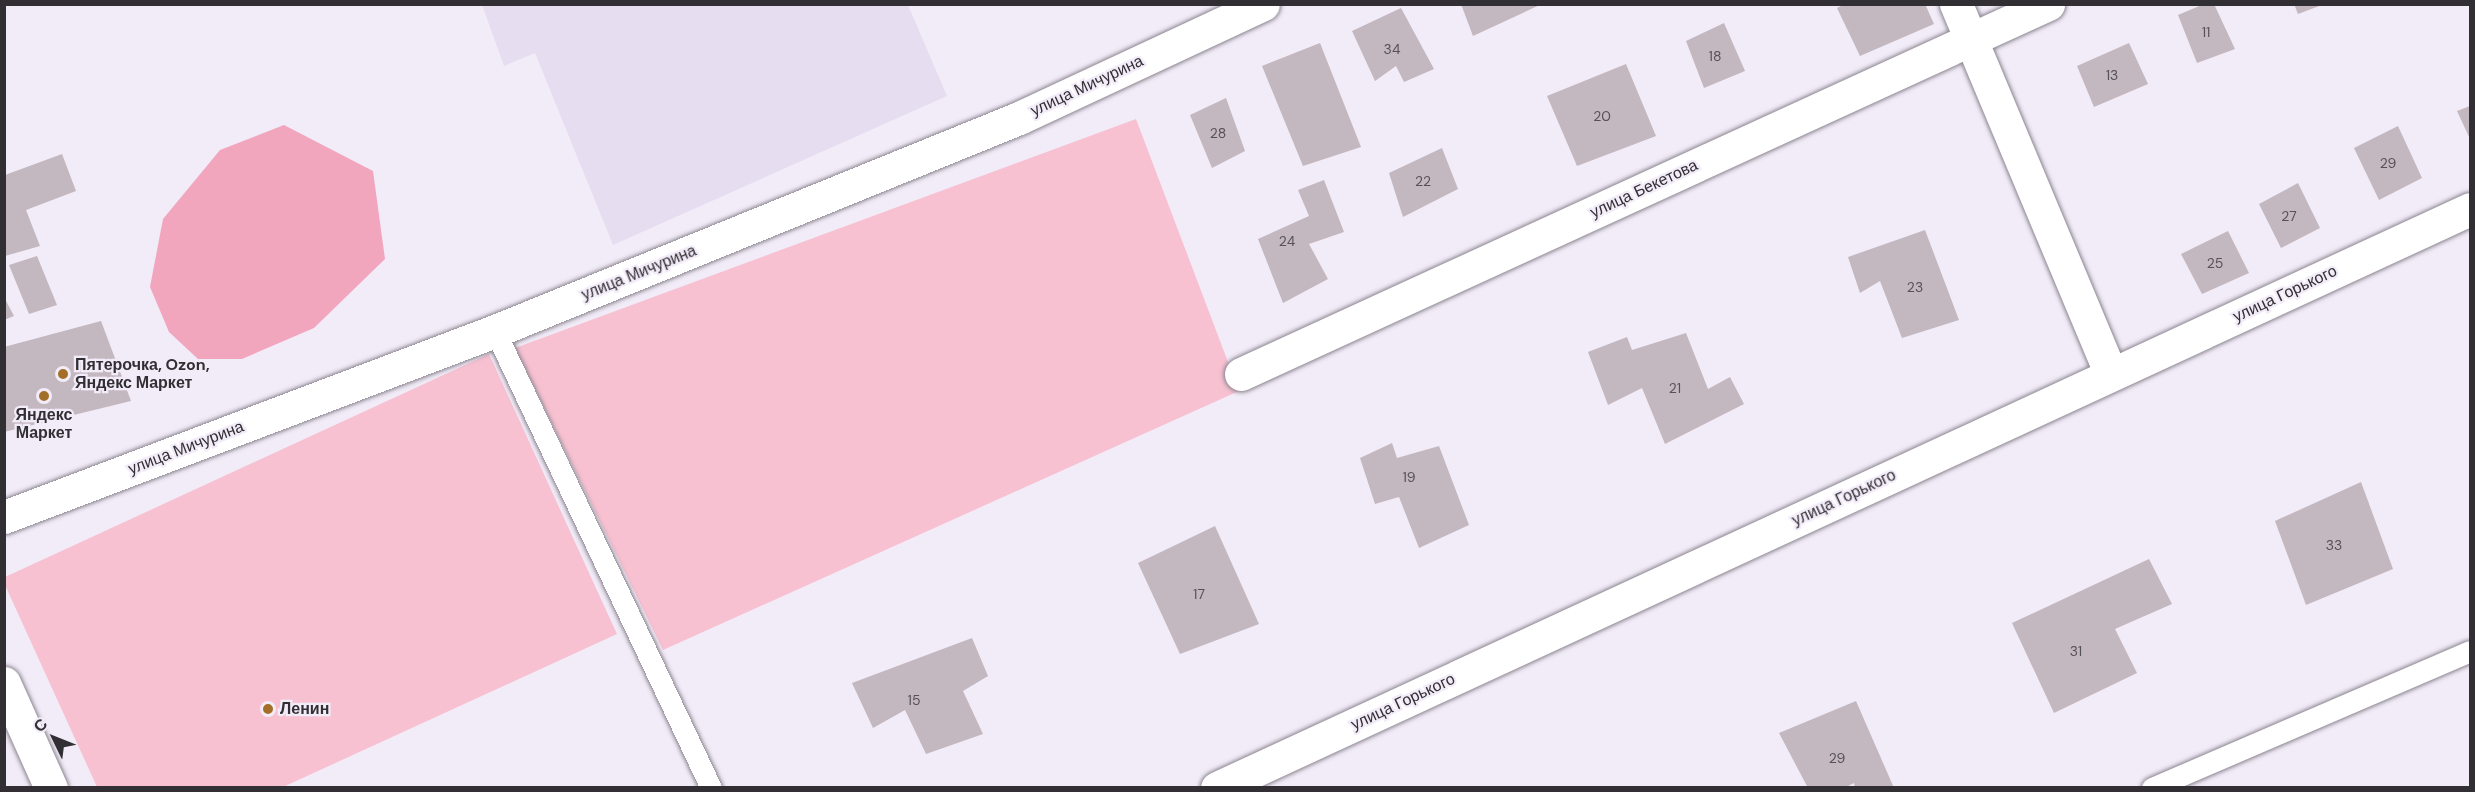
<!DOCTYPE html>
<meta charset="utf-8">
<style>
body{margin:0}
#map{position:relative;width:2475px;height:792px;overflow:hidden;background:#f2ecf8;font-family:"DM Sans",sans-serif}
div>[style]{position:absolute}
.built>*{inset:0;background:#e7ddf0}
.green>*{inset:0;background:#f7c1d1}
.forest>*{inset:0;background:#f1a6be}
.building>*{inset:0;background:#c3b7c0}
.roads{filter:drop-shadow(0 0 2px #8b8590) drop-shadow(0 0 2px #8b8590)}
.service>*{height:21px;margin:-10.5px;padding:0 10.5px;transform-origin:10.5px;border-radius:10.5px;background:#fff}
.minor>*{height:33px;margin:-16.5px;padding:0 16.5px;transform-origin:16.5px;border-radius:16.5px;background:#fff}
.tertiary>*{height:33px;margin:-16.5px;padding:0 16.5px;transform-origin:16.5px;border-radius:16.5px;background:#fff}
.dots>*{width:16px;height:16px;translate:-50% -50%;box-sizing:border-box;border:3px solid #f2ecf8;border-radius:50%}
span{translate:-50% -50%;white-space:nowrap;text-align:center;line-height:1.15;-webkit-text-stroke:4.5px #f2ecf8;paint-order:stroke}
.number-label{font-size:14px;color:#565157}
.number-label span{-webkit-text-stroke-width:0}
.street-label{font-size:16px;color:#322f34}
.poi-label{font-size:16px;color:#322f34;font-weight:700}
.left{translate:0 -50%;text-align:left}
.frame{position:absolute;inset:0;border:6px solid #322f34;pointer-events:none}
.north{position:absolute;left:24px;top:708px;width:60px;height:60px;-webkit-text-stroke:4px #f2ecf8;paint-order:stroke;rotate:313deg;font-size:16px;font-weight:700;line-height:24px;text-align:center;color:#322f34}
.north::after{content:'';display:block;margin:auto;width:21px;height:27px;background:#322f34;clip-path:polygon(50% 0,100% 100%,50% 72%,0 100%)}
</style>
<div id="map">
<div class="built">
<div style="clip-path:polygon(482px 5px,908px 5px,947px 96px,613px 245px,535px 53px,504px 66px)"></div>
</div>
<div class="green">
<div style="clip-path:polygon(1136px 119px,1239px 391px,663px 650px,515px 348px)"></div>
<div style="clip-path:polygon(489px 354px,617px 634px,283px 787px,97px 787px,5px 585px,5px 577px)"></div>
</div>
<div class="forest">
<div style="clip-path:polygon(284px 125px,373px 171px,385px 259px,314px 328px,242px 359px,198px 359px,169px 332px,150px 287px,163px 219px,220px 150px)"></div>
</div>
<div class="building">
<div style="clip-path:polygon(1461px 4px,1542px 4px,1473px 36px)"></div>
<div style="clip-path:polygon(1845px 4px,1925px 4px,1934px 24px,1860px 56px,1837px 8px)"></div>
<div style="clip-path:polygon(2204px 4px,2214px 4px,2235px 49px,2197px 63px,2178px 15px)"></div>
<div style="clip-path:polygon(2294px 4px,2322px 4px,2322px 5px,2298px 14px)"></div>
<div style="clip-path:polygon(1401px 8px,1434px 69px,1404px 82px,1396px 66px,1375px 81px,1352px 31px)"></div>
<div style="clip-path:polygon(1724px 23px,1745px 71px,1704px 88px,1686px 41px)"></div>
<div style="clip-path:polygon(1320px 43px,1361px 147px,1303px 166px,1262px 66px)"></div>
<div style="clip-path:polygon(2129px 43px,2148px 84px,2094px 107px,2077px 66px)"></div>
<div style="clip-path:polygon(1626px 64px,1656px 136px,1577px 166px,1547px 96px)"></div>
<div style="clip-path:polygon(1226px 98px,1245px 151px,1212px 168px,1190px 115px)"></div>
<div style="clip-path:polygon(2470px 106px,2470px 139px,2457px 111px)"></div>
<div style="clip-path:polygon(2398px 126px,2422px 178px,2379px 200px,2354px 148px)"></div>
<div style="clip-path:polygon(1442px 148px,1458px 189px,1403px 217px,1389px 173px)"></div>
<div style="clip-path:polygon(62px 154px,76px 191px,26px 210px,40px 246px,5px 256px,5px 175px)"></div>
<div style="clip-path:polygon(1324px 180px,1344px 232px,1309px 244px,1328px 279px,1283px 303px,1258px 239px,1309px 216px,1298px 190px)"></div>
<div style="clip-path:polygon(2298px 183px,2320px 228px,2281px 248px,2259px 204px)"></div>
<div style="clip-path:polygon(1925px 230px,1959px 320px,1902px 338px,1880px 281px,1860px 293px,1848px 257px)"></div>
<div style="clip-path:polygon(2228px 231px,2249px 273px,2202px 294px,2181px 254px)"></div>
<div style="clip-path:polygon(37px 256px,57px 305px,29px 314px,9px 265px)"></div>
<div style="clip-path:polygon(4px 297px,14px 316px,4px 320px)"></div>
<div style="clip-path:polygon(101px 321px,131px 401px,4px 432px,4px 347px)"></div>
<div style="clip-path:polygon(1686px 333px,1708px 389px,1730px 377px,1744px 404px,1665px 444px,1642px 388px,1608px 405px,1588px 352px,1627px 337px,1632px 350px)"></div>
<div style="clip-path:polygon(1392px 443px,1397px 458px,1439px 446px,1469px 525px,1419px 548px,1399px 497px,1375px 504px,1360px 458px)"></div>
<div style="clip-path:polygon(2361px 482px,2393px 569px,2306px 605px,2275px 521px)"></div>
<div style="clip-path:polygon(1215px 526px,1259px 624px,1180px 654px,1138px 563px)"></div>
<div style="clip-path:polygon(2149px 559px,2172px 604px,2115px 629px,2137px 673px,2054px 713px,2012px 623px)"></div>
<div style="clip-path:polygon(972px 638px,988px 676px,963px 691px,983px 734px,926px 754px,905px 710px,873px 728px,852px 683px)"></div>
<div style="clip-path:polygon(1856px 701px,1894px 788px,1855px 788px,1854px 783px,1844px 788px,1808px 788px,1779px 733px)"></div>
</div>
<div class="roads">
<div class="service">
<div style="left:495px;top:331px;width:505px;rotate:64.7deg"></div>
<div style="left:2152px;top:788px;width:346px;rotate:-23.3deg"></div>
</div>
<div class="minor">
<div style="left:1956px;top:4px;width:401px;rotate:67.3deg"></div>
<div style="left:1241px;top:374px;width:888px;rotate:-24.63deg"></div>
<div style="left:4px;top:683px;width:115px;rotate:65.9deg"></div>
<div style="left:1217px;top:788px;width:1380px;rotate:-24.8deg"></div>
</div>
<div class="tertiary">
<div style="left:4px;top:517px;width:525px;rotate:-20.75deg"></div>
<div style="left:495px;top:331px;width:566px;rotate:-22.12deg"></div>
<div style="left:1019px;top:118px;width:269px;rotate:-25deg"></div>
</div>
</div>
<div class="dots">
<div style="left:63px;top:374px;background:#a36f28"></div>
<div style="left:44px;top:396px;background:#a36f28"></div>
<div style="left:268px;top:709px;background:#a36f28"></div>
</div>
<div class="number-label">
<span style="left:2206px;top:32px">11</span>
<span style="left:1392px;top:49px">34</span>
<span style="left:1715px;top:56px">18</span>
<span style="left:2112px;top:75px">13</span>
<span style="left:1602px;top:116px">20</span>
<span style="left:1218px;top:133px">28</span>
<span style="left:2388px;top:163px">29</span>
<span style="left:1423px;top:181px">22</span>
<span style="left:2289px;top:216px">27</span>
<span style="left:1287px;top:241px">24</span>
<span style="left:2215px;top:263px">25</span>
<span style="left:1915px;top:287px">23</span>
<span style="left:1675px;top:388px">21</span>
<span style="left:1409px;top:477px">19</span>
<span style="left:2334px;top:545px">33</span>
<span style="left:1199px;top:594px">17</span>
<span style="left:2076px;top:651px">31</span>
<span style="left:914px;top:700px">15</span>
<span style="left:1837px;top:758px">29</span>
</div>
<div class="street-label">
<span style="left:1087px;top:86px;rotate:-25deg">улица Мичурина</span>
<span style="left:1644px;top:189px;rotate:-25deg">улица Бекетова</span>
<span style="left:639px;top:273px;rotate:-22deg">улица Мичурина</span>
<span style="left:2285px;top:294px;rotate:-25deg">улица Горького</span>
<span style="left:186px;top:448px;rotate:-21deg">улица Мичурина</span>
<span style="left:1844px;top:498px;rotate:-25deg">улица Горького</span>
<span style="left:1403px;top:702px;rotate:-25deg">улица Горького</span>
</div>
<div class="poi-label">
<span class="left" style="left:75px;top:374px">Пятерочка, Ozon,<br>Яндекс Маркет</span>
<span style="left:44px;top:424px">Яндекс<br>Маркет</span>
<span class="left" style="left:280px;top:709px">Ленин</span>
</div>
<div class="frame"></div>
<div class="north">С</div>
</div>
